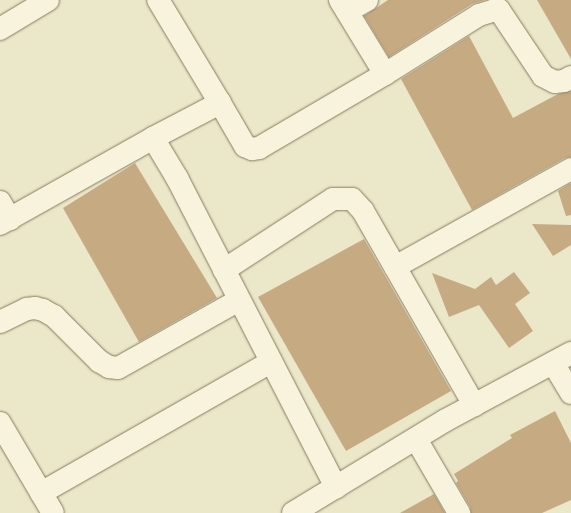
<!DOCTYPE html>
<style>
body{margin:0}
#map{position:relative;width:571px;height:513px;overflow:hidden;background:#ebe7c9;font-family:"Libre Baskerville",serif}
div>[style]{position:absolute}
.building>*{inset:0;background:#c6aa82}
.roads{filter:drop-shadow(0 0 1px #867b5f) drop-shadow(0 0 1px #867b5f)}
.minor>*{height:22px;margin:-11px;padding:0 11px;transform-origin:11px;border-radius:11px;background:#f7f3dc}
span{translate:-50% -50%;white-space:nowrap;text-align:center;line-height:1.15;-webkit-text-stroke:4px #f3f0d8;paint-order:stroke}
</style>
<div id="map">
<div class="building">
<div style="clip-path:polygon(388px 0,485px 0,472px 4px,389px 57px,364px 16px)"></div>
<div style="clip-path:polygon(537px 0,571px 0,571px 59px)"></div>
<div style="clip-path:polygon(469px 36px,513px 118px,558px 94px,571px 91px,571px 157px,565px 158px,472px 210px,401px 79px)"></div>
<div style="clip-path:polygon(135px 163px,217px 298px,139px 342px,63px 208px)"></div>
<div style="clip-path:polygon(571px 183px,571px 215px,566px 216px,558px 191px)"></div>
<div style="clip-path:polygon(532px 224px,571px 225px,571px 245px,553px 256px)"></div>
<div style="clip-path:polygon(364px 239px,451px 391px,346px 451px,258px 297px)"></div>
<div style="clip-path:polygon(514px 272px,530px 293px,515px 304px,533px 331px,509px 348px,479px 305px,449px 317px,432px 273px,475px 289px,491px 277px,496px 285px)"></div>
<div style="clip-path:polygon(555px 411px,571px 443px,571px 500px,542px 513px,471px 513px,470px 507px,456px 483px,458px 481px,454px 474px,512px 438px,510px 435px)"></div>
<div style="clip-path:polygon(434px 494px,445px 513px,400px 513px)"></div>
</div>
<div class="roads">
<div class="minor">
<div style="left:348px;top:11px;width:22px;rotate:-30deg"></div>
<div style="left:0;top:29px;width:56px;rotate:-31.1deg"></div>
<div style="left:385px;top:74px;width:111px;rotate:-32.1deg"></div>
<div style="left:479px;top:15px;width:17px;rotate:-17deg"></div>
<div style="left:495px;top:10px;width:4px"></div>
<div style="left:499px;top:10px;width:79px;rotate:56.3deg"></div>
<div style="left:543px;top:76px;width:13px;rotate:27deg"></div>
<div style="left:555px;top:82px;width:9px;rotate:-6deg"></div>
<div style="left:564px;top:81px;width:8px;rotate:-30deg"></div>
<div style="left:220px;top:103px;width:50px;rotate:59.8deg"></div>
<div style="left:245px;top:146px;width:8px;rotate:23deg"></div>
<div style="left:252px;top:149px;width:7px;rotate:-8deg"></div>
<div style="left:259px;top:148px;width:146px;rotate:-30.4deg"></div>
<div style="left:385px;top:74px;width:87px;rotate:-121.3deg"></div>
<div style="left:153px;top:138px;width:47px;rotate:59deg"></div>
<div style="left:177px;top:178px;width:348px;rotate:62.8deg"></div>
<div style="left:0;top:202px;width:20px;rotate:60deg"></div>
<div style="left:0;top:224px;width:176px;rotate:-29.3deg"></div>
<div style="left:153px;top:138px;width:76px;rotate:-27.6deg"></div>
<div style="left:220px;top:103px;width:120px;rotate:-121deg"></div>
<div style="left:395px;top:267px;width:201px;rotate:-29.1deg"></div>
<div style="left:224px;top:270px;width:130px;rotate:-33.1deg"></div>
<div style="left:333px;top:199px;width:19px"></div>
<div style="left:352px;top:199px;width:16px;rotate:47deg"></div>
<div style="left:363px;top:211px;width:224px;rotate:60.2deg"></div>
<div style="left:0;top:322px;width:30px;rotate:-26deg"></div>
<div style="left:27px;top:309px;width:8px;rotate:-7deg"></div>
<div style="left:35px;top:308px;width:8px;rotate:14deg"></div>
<div style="left:43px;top:310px;width:13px;rotate:29deg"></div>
<div style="left:54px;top:316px;width:64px;rotate:45deg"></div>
<div style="left:99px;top:361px;width:12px;rotate:31deg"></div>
<div style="left:109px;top:367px;width:9px;rotate:6deg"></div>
<div style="left:118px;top:368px;width:139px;rotate:-29.3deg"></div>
<div style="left:553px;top:363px;width:35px;rotate:59deg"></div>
<div style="left:0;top:423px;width:104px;rotate:59.5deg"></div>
<div style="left:416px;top:439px;width:86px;rotate:59.8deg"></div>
<div style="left:41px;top:493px;width:265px;rotate:-29.7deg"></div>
<div style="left:293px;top:513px;width:179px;rotate:-31.3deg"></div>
<div style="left:446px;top:420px;width:142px;rotate:-28.2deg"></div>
</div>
</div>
</div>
